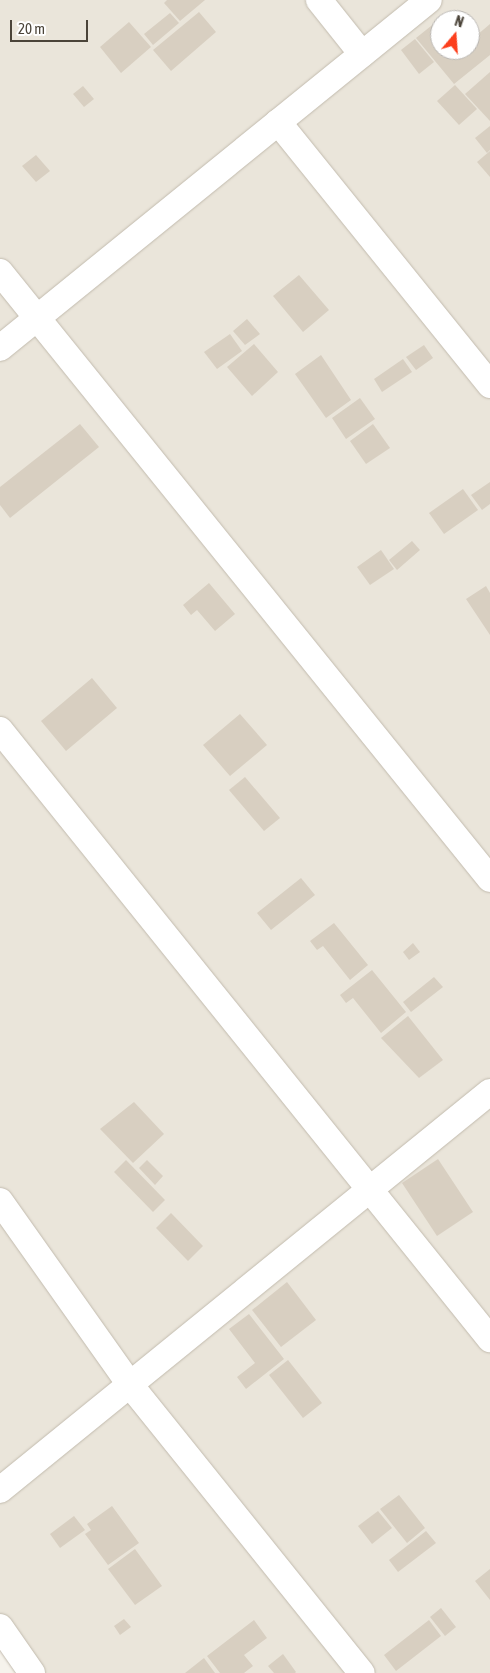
<!DOCTYPE html>
<style>
body{margin:0}
#map{position:relative;width:490px;height:1673px;overflow:hidden;background:#f6f3ec;font-family:"Asap Condensed",sans-serif}
div>[style]{position:absolute}
.residential>*{inset:0;background:#eae5da}
.building>*{inset:0;background:#d8cfc1}
.roads{filter:drop-shadow(0 0 1px #c2bbae) drop-shadow(0 0 1px #c2bbae)}
.minor>*{height:26px;margin:-13px;padding:0 13px;transform-origin:13px;border-radius:13px;background:#fff}
span{translate:-50% -50%;white-space:nowrap;text-align:center;line-height:1.15;-webkit-text-stroke:5px #fff;paint-order:stroke}
.north{position:absolute;left:430px;top:10px;width:50px;height:50px;box-sizing:border-box;background:#fff;border:1px solid #b7b4b0;border-radius:50%;rotate:18deg;font-size:14px;font-weight:700;line-height:20px;text-align:center;color:#4b4439}
.north::after{content:'';display:block;margin:auto;width:18px;height:22px;background:#fc3f1d;clip-path:polygon(50% 0,100% 100%,50% 72%,0 100%)}
.scale{position:absolute;left:10px;top:20px;width:78px;height:22px;box-sizing:border-box;border:2px solid #4b4439;border-top:0;padding-left:6px;font-size:15px;line-height:18px;white-space:nowrap;color:#4b4439;-webkit-text-stroke:4px #fff;paint-order:stroke}
</style>
<div id="map">
<div class="residential">
<div style="clip-path:polygon(evenodd,0 0,490px 0,490px 1673px,32px 1673px,0 1627px,0 0,440px 20px,470px 20px,470px 50px,440px 50px,440px 20px)"></div>
</div>
<div class="building">
<div style="clip-path:polygon(167px 0,205px 0,180px 21px,164px 3px)"></div>
<div style="clip-path:polygon(199px 12px,216px 32px,171px 71px,153px 50px)"></div>
<div style="clip-path:polygon(170px 13px,179px 23px,153px 45px,144px 34px)"></div>
<div style="clip-path:polygon(129px 22px,151px 47px,121px 73px,100px 47px)"></div>
<div style="clip-path:polygon(436px 22px,440px 50px,470px 50px,470px 41px,490px 24px,490px 55px,454px 84px,416px 38px)"></div>
<div style="clip-path:polygon(415px 39px,434px 62px,419px 74px,401px 50px)"></div>
<div style="clip-path:polygon(490px 72px,490px 121px,465px 94px)"></div>
<div style="clip-path:polygon(455px 85px,477px 109px,459px 125px,437px 101px)"></div>
<div style="clip-path:polygon(83px 86px,94px 99px,84px 107px,73px 94px)"></div>
<div style="clip-path:polygon(490px 126px,490px 150px,487px 153px,475px 138px)"></div>
<div style="clip-path:polygon(490px 151px,490px 177px,477px 162px)"></div>
<div style="clip-path:polygon(36px 155px,50px 171px,36px 182px,22px 166px)"></div>
<div style="clip-path:polygon(299px 275px,329px 310px,303px 332px,273px 296px)"></div>
<div style="clip-path:polygon(247px 319px,260px 334px,245px 345px,233px 331px)"></div>
<div style="clip-path:polygon(230px 334px,242px 351px,217px 369px,204px 352px)"></div>
<div style="clip-path:polygon(254px 344px,278px 372px,252px 396px,227px 367px)"></div>
<div style="clip-path:polygon(424px 345px,433px 358px,416px 370px,406px 357px)"></div>
<div style="clip-path:polygon(321px 355px,351px 400px,326px 418px,295px 374px)"></div>
<div style="clip-path:polygon(403px 359px,412px 372px,382px 392px,374px 379px)"></div>
<div style="clip-path:polygon(360px 398px,375px 419px,346px 439px,332px 418px)"></div>
<div style="clip-path:polygon(80px 424px,99px 447px,10px 518px,0 505px,0 487px)"></div>
<div style="clip-path:polygon(373px 424px,390px 448px,366px 464px,350px 441px)"></div>
<div style="clip-path:polygon(490px 482px,490px 504px,482px 510px,471px 495px)"></div>
<div style="clip-path:polygon(463px 489px,478px 510px,444px 534px,429px 513px)"></div>
<div style="clip-path:polygon(412px 541px,420px 550px,397px 570px,389px 560px)"></div>
<div style="clip-path:polygon(381px 550px,394px 569px,370px 585px,357px 567px)"></div>
<div style="clip-path:polygon(209px 583px,235px 614px,215px 631px,197px 610px,191px 615px,183px 605px)"></div>
<div style="clip-path:polygon(486px 586px,490px 593px,490px 635px,466px 599px)"></div>
<div style="clip-path:polygon(92px 678px,117px 708px,66px 751px,41px 721px)"></div>
<div style="clip-path:polygon(240px 714px,267px 745px,230px 776px,203px 745px)"></div>
<div style="clip-path:polygon(245px 777px,280px 818px,264px 831px,229px 790px)"></div>
<div style="clip-path:polygon(301px 878px,315px 895px,271px 930px,257px 913px)"></div>
<div style="clip-path:polygon(334px 923px,368px 965px,350px 980px,323px 946px,317px 950px,310px 941px)"></div>
<div style="clip-path:polygon(413px 943px,420px 952px,409px 960px,403px 952px)"></div>
<div style="clip-path:polygon(372px 970px,406px 1012px,381px 1033px,353px 998px,346px 1003px,340px 995px)"></div>
<div style="clip-path:polygon(434px 977px,443px 987px,411px 1012px,403px 1002px)"></div>
<div style="clip-path:polygon(408px 1016px,443px 1060px,419px 1078px,381px 1038px)"></div>
<div style="clip-path:polygon(134px 1102px,164px 1134px,133px 1163px,100px 1129px)"></div>
<div style="clip-path:polygon(438px 1159px,473px 1212px,437px 1236px,402px 1183px)"></div>
<div style="clip-path:polygon(126px 1160px,165px 1200px,153px 1212px,114px 1172px)"></div>
<div style="clip-path:polygon(147px 1160px,163px 1176px,155px 1185px,139px 1168px)"></div>
<div style="clip-path:polygon(171px 1213px,203px 1246px,188px 1261px,156px 1228px)"></div>
<div style="clip-path:polygon(287px 1282px,316px 1320px,281px 1347px,252px 1310px)"></div>
<div style="clip-path:polygon(249px 1314px,284px 1359px,246px 1389px,237px 1377px,255px 1363px,229px 1329px)"></div>
<div style="clip-path:polygon(288px 1360px,322px 1403px,303px 1418px,269px 1375px)"></div>
<div style="clip-path:polygon(399px 1495px,425px 1528px,407px 1543px,380px 1509px)"></div>
<div style="clip-path:polygon(112px 1506px,139px 1543px,108px 1565px,85px 1534px,91px 1530px,87px 1524px)"></div>
<div style="clip-path:polygon(378px 1511px,392px 1528px,372px 1544px,358px 1526px)"></div>
<div style="clip-path:polygon(74px 1516px,85px 1530px,60px 1548px,50px 1534px)"></div>
<div style="clip-path:polygon(426px 1531px,436px 1543px,398px 1572px,389px 1560px)"></div>
<div style="clip-path:polygon(135px 1549px,162px 1586px,135px 1605px,108px 1569px)"></div>
<div style="clip-path:polygon(490px 1569px,490px 1600px,475px 1581px)"></div>
<div style="clip-path:polygon(441px 1608px,456px 1627px,445px 1636px,430px 1617px)"></div>
<div style="clip-path:polygon(124px 1619px,131px 1627px,120px 1635px,114px 1626px)"></div>
<div style="clip-path:polygon(254px 1620px,267px 1638px,244px 1655px,253px 1666px,244px 1673px,220px 1673px,207px 1656px)"></div>
<div style="clip-path:polygon(429px 1620px,441px 1636px,396px 1671px,384px 1655px)"></div>
<div style="clip-path:polygon(283px 1654px,296px 1672px,295px 1673px,274px 1673px,268px 1666px)"></div>
<div style="clip-path:polygon(204px 1658px,215px 1673px,185px 1673px)"></div>
</div>
<div class="roads">
<div class="minor">
<div style="left:319px;top:0;width:69px;rotate:51.5deg"></div>
<div style="left:278px;top:122px;width:338px;rotate:51.1deg"></div>
<div style="left:0;top:272px;width:780px;rotate:51.09deg"></div>
<div style="left:0;top:348px;width:552px;rotate:-39.05deg"></div>
<div style="left:0;top:730px;width:782px;rotate:51.18deg"></div>
<div style="left:0;top:1201px;width:227px;rotate:54.7deg"></div>
<div style="left:131px;top:1386px;width:368px;rotate:51.2deg"></div>
<div style="left:0;top:1490px;width:631px;rotate:-39.09deg"></div>
<div style="left:0;top:1627px;width:56px;rotate:55.2deg"></div>
</div>
</div>
<div class="north">N</div>
<div class="scale">20 m</div>
</div>
